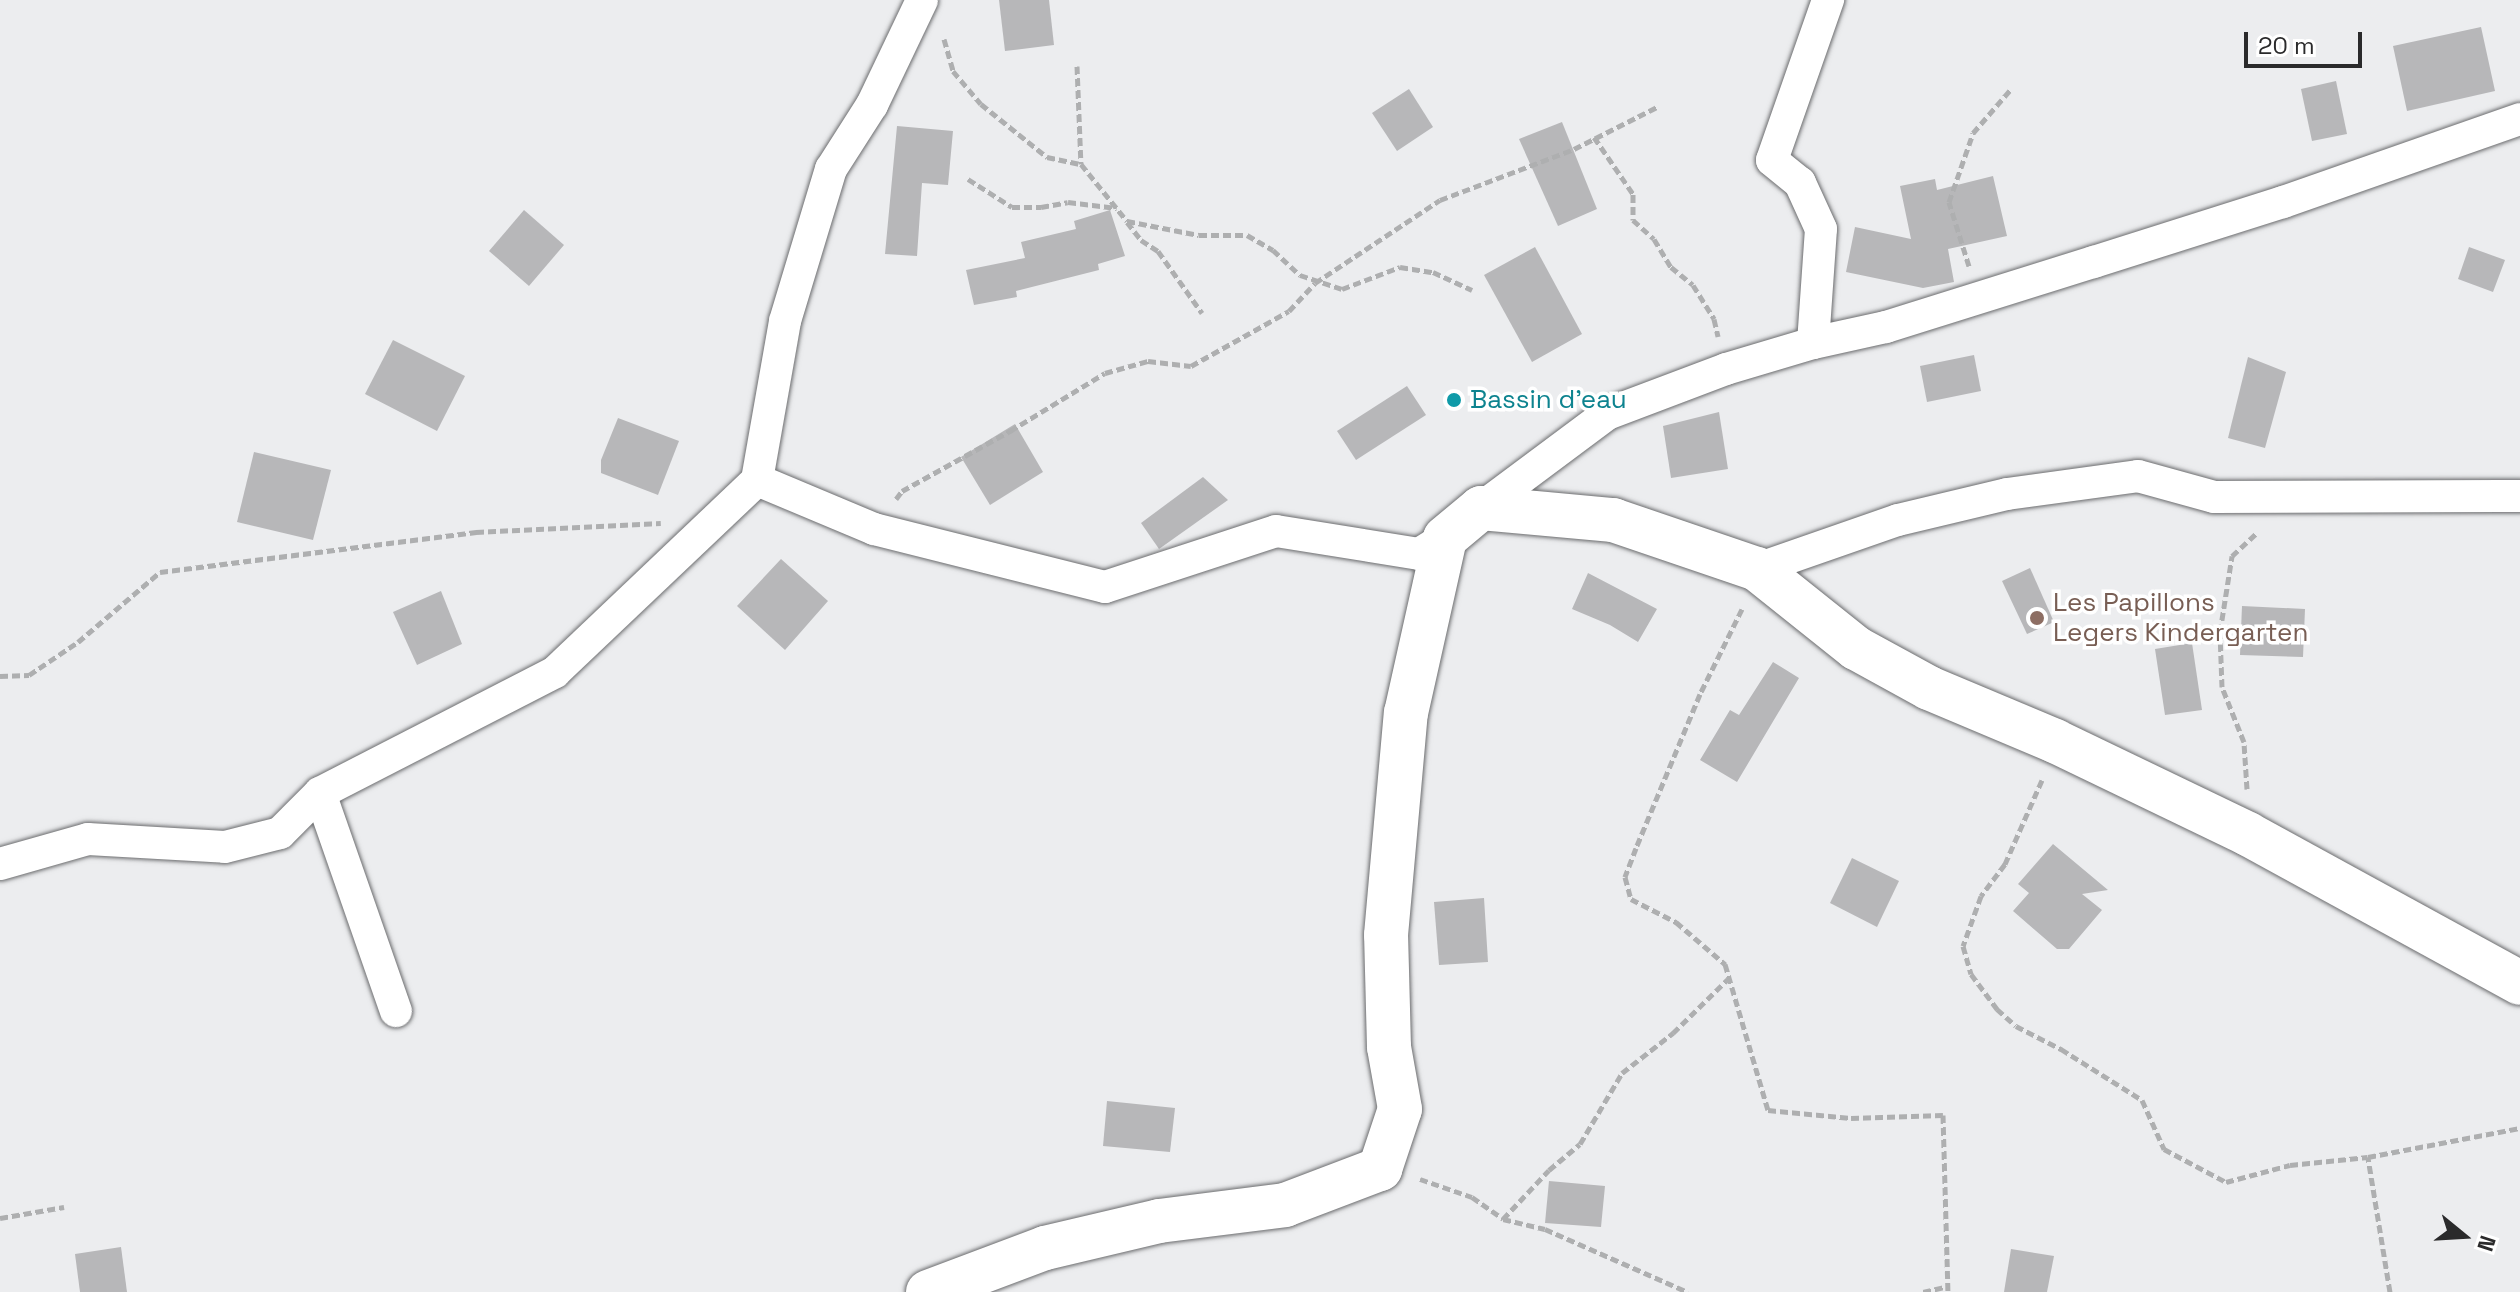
<!DOCTYPE html>
<style>
body{margin:0}
#map{position:relative;width:2520px;height:1292px;overflow:hidden;background:#ecedef;font-family:"Space Grotesk",sans-serif}
div>[style]{position:absolute}
.building>*{inset:0;background:#b7b7b9}
.path>*{height:5px;margin-top:-2.5px;transform-origin:0;background:repeating-linear-gradient(90deg,#aeafb0 0 8px,transparent 0 12px)}
.roads{filter:drop-shadow(0 0 2px #6b6c6e) drop-shadow(0 0 2px #6b6c6e)}
.street>*{height:32px;margin:-16px;padding:0 16px;transform-origin:16px;border-radius:16px;background:#fff}
.secondary>*{height:44px;margin:-22px;padding:0 22px;transform-origin:22px;border-radius:22px;background:#fff}
.dots>*{width:22px;height:22px;translate:-50% -50%;box-sizing:border-box;border:4px solid #fff;border-radius:50%}
span{translate:-50% -50%;white-space:nowrap;text-align:center;line-height:1.15;-webkit-text-stroke:7px #fff;paint-order:stroke}
.culture-label{font-size:26px;color:#0d838f}
.left{translate:0 -50%;text-align:left}
.education-label{font-size:26px;color:#785e54}
.north{position:absolute;left:2424px;top:1196px;width:80px;height:80px;-webkit-text-stroke:6px #fff;paint-order:stroke;rotate:108deg;font-size:22px;font-weight:700;line-height:32px;text-align:center;color:#2a2a2b}
.north::after{content:'';display:block;margin:auto;width:28px;height:36px;background:#2a2a2b;clip-path:polygon(50% 0,100% 100%,50% 72%,0 100%)}
.scale{position:absolute;left:2244px;top:32px;width:118px;height:36px;box-sizing:border-box;border:4px solid #2a2a2b;border-top:0;padding-left:10px;font-size:24px;line-height:28px;white-space:nowrap;color:#2a2a2b;-webkit-text-stroke:6px #fff;paint-order:stroke}
</style>
<div id="map">
<div class="building">
<div style="clip-path:polygon(999px 0,1049px 0,1054px 45px,1005px 51px)"></div>
<div style="clip-path:polygon(2481px 27px,2495px 91px,2407px 111px,2393px 46px)"></div>
<div style="clip-path:polygon(2336px 81px,2347px 134px,2312px 141px,2301px 89px)"></div>
<div style="clip-path:polygon(1409px 89px,1433px 127px,1397px 151px,1372px 113px)"></div>
<div style="clip-path:polygon(1562px 122px,1597px 209px,1558px 226px,1519px 139px)"></div>
<div style="clip-path:polygon(897px 126px,953px 131px,948px 185px,922px 183px,917px 256px,885px 254px)"></div>
<div style="clip-path:polygon(1993px 176px,2007px 236px,1948px 249px,1954px 282px,1923px 288px,1846px 272px,1855px 227px,1911px 239px,1900px 186px,1935px 179px,1937px 190px)"></div>
<div style="clip-path:polygon(524px 210px,564px 245px,529px 286px,489px 251px)"></div>
<div style="clip-path:polygon(1110px 210px,1125px 256px,1098px 264px,1099px 270px,1016px 291px,1017px 297px,974px 305px,966px 270px,1025px 258px,1021px 242px,1076px 229px,1074px 221px)"></div>
<div style="clip-path:polygon(1535px 247px,1582px 334px,1532px 362px,1484px 275px)"></div>
<div style="clip-path:polygon(2469px 247px,2505px 260px,2493px 292px,2458px 279px)"></div>
<div style="clip-path:polygon(393px 340px,465px 376px,437px 431px,365px 394px)"></div>
<div style="clip-path:polygon(1974px 355px,1981px 391px,1927px 402px,1920px 366px)"></div>
<div style="clip-path:polygon(2248px 357px,2286px 372px,2265px 448px,2228px 438px)"></div>
<div style="clip-path:polygon(1407px 386px,1426px 415px,1356px 460px,1337px 431px)"></div>
<div style="clip-path:polygon(1719px 412px,1728px 469px,1671px 478px,1663px 426px)"></div>
<div style="clip-path:polygon(618px 418px,679px 441px,658px 495px,601px 473px,601px 460px)"></div>
<div style="clip-path:polygon(1015px 424px,1043px 472px,990px 505px,961px 457px)"></div>
<div style="clip-path:polygon(254px 452px,331px 470px,313px 540px,237px 522px)"></div>
<div style="clip-path:polygon(1203px 477px,1228px 500px,1159px 549px,1141px 523px)"></div>
<div style="clip-path:polygon(781px 559px,828px 601px,785px 650px,737px 606px)"></div>
<div style="clip-path:polygon(2030px 568px,2054px 622px,2027px 634px,2002px 581px)"></div>
<div style="clip-path:polygon(1588px 573px,1657px 609px,1638px 642px,1610px 625px,1572px 609px)"></div>
<div style="clip-path:polygon(441px 591px,462px 644px,417px 665px,393px 612px)"></div>
<div style="clip-path:polygon(2242px 606px,2305px 609px,2303px 657px,2240px 655px)"></div>
<div style="clip-path:polygon(2192px 643px,2202px 710px,2165px 715px,2155px 649px)"></div>
<div style="clip-path:polygon(1773px 662px,1799px 678px,1737px 782px,1700px 760px,1730px 710px,1739px 715px)"></div>
<div style="clip-path:polygon(2053px 844px,2108px 890px,2082px 894px,2102px 910px,2069px 949px,2057px 949px,2013px 911px,2029px 893px,2018px 884px)"></div>
<div style="clip-path:polygon(1852px 858px,1899px 881px,1877px 927px,1830px 903px)"></div>
<div style="clip-path:polygon(1484px 898px,1488px 962px,1439px 965px,1434px 902px)"></div>
<div style="clip-path:polygon(1107px 1101px,1175px 1108px,1170px 1152px,1103px 1146px)"></div>
<div style="clip-path:polygon(1549px 1181px,1605px 1186px,1601px 1227px,1545px 1223px)"></div>
<div style="clip-path:polygon(121px 1247px,127px 1292px,80px 1292px,75px 1254px)"></div>
<div style="clip-path:polygon(2011px 1249px,2054px 1256px,2047px 1292px,2004px 1292px)"></div>
</div>
<div class="path">
<div style="left:944px;top:39px;width:33px;rotate:74deg"></div>
<div style="left:953px;top:71px;width:43px;rotate:49.7deg"></div>
<div style="left:981px;top:104px;width:85px;rotate:38.8deg"></div>
<div style="left:1047px;top:157px;width:35px;rotate:12deg"></div>
<div style="left:1081px;top:164px;width:73px;rotate:51.1deg"></div>
<div style="left:1127px;top:221px;width:73px;rotate:11deg"></div>
<div style="left:1199px;top:235px;width:48px"></div>
<div style="left:1247px;top:235px;width:30px;rotate:30deg"></div>
<div style="left:1273px;top:250px;width:37px;rotate:43deg"></div>
<div style="left:1300px;top:275px;width:44px;rotate:18.4deg"></div>
<div style="left:1342px;top:289px;width:62px;rotate:-20.8deg"></div>
<div style="left:1400px;top:267px;width:33px;rotate:9deg"></div>
<div style="left:1433px;top:272px;width:43px;rotate:24.8deg"></div>
<div style="left:1077px;top:66px;width:98px;rotate:87.7deg"></div>
<div style="left:1594px;top:137px;width:69px;rotate:55.6deg"></div>
<div style="left:1633px;top:194px;width:26px;rotate:90deg"></div>
<div style="left:1633px;top:220px;width:28px;rotate:42deg"></div>
<div style="left:1654px;top:239px;width:33px;rotate:59deg"></div>
<div style="left:1671px;top:267px;width:28px;rotate:39deg"></div>
<div style="left:1693px;top:285px;width:40px;rotate:58deg"></div>
<div style="left:1714px;top:319px;width:18px;rotate:77deg"></div>
<div style="left:968px;top:179px;width:52px;rotate:32.5deg"></div>
<div style="left:1012px;top:207px;width:29px"></div>
<div style="left:1041px;top:207px;width:27px;rotate:-10deg"></div>
<div style="left:1068px;top:202px;width:49px;rotate:7deg"></div>
<div style="left:1127px;top:222px;width:23px;rotate:52deg"></div>
<div style="left:1141px;top:240px;width:20px;rotate:33deg"></div>
<div style="left:1158px;top:251px;width:76px;rotate:54.6deg"></div>
<div style="left:1969px;top:266px;width:67px;rotate:-107.4deg"></div>
<div style="left:1949px;top:202px;width:73px;rotate:-70.8deg"></div>
<div style="left:1973px;top:133px;width:58px;rotate:-49.2deg"></div>
<div style="left:896px;top:499px;width:10px;rotate:-53deg"></div>
<div style="left:902px;top:491px;width:124px;rotate:-29.1deg"></div>
<div style="left:1010px;top:431px;width:111px;rotate:-31.4deg"></div>
<div style="left:1105px;top:373px;width:45px;rotate:-15.6deg"></div>
<div style="left:1148px;top:361px;width:43px;rotate:6.6deg"></div>
<div style="left:1191px;top:366px;width:112px;rotate:-29.3deg"></div>
<div style="left:1289px;top:311px;width:38px;rotate:-47deg"></div>
<div style="left:1315px;top:283px;width:150px;rotate:-33.6deg"></div>
<div style="left:1440px;top:200px;width:143px;rotate:-20.8deg"></div>
<div style="left:1574px;top:149px;width:93px;rotate:-26.8deg"></div>
<div style="left:1742px;top:609px;width:95px;rotate:116.3deg"></div>
<div style="left:1700px;top:694px;width:167px;rotate:112.6deg"></div>
<div style="left:1636px;top:848px;width:31px;rotate:111deg"></div>
<div style="left:1625px;top:877px;width:23px;rotate:75deg"></div>
<div style="left:1631px;top:899px;width:51px;rotate:27.1deg"></div>
<div style="left:1676px;top:922px;width:65px;rotate:40.6deg"></div>
<div style="left:1725px;top:964px;width:152px;rotate:73.6deg"></div>
<div style="left:1768px;top:1110px;width:83px;rotate:5.5deg"></div>
<div style="left:1851px;top:1118px;width:92px;rotate:-1.9deg"></div>
<div style="left:1943px;top:1115px;width:177px;rotate:88.4deg"></div>
<div style="left:0;top:676px;width:29px;rotate:-2deg"></div>
<div style="left:29px;top:675px;width:59px;rotate:-34deg"></div>
<div style="left:78px;top:642px;width:108px;rotate:-40.5deg"></div>
<div style="left:160px;top:572px;width:319px;rotate:-7.2deg"></div>
<div style="left:476px;top:532px;width:185px;rotate:-2.8deg"></div>
<div style="left:2042px;top:780px;width:92px;rotate:113.8deg"></div>
<div style="left:2005px;top:864px;width:40px;rotate:127deg"></div>
<div style="left:1981px;top:896px;width:53px;rotate:109.8deg"></div>
<div style="left:1963px;top:946px;width:29px;rotate:74deg"></div>
<div style="left:1971px;top:974px;width:44px;rotate:53.4deg"></div>
<div style="left:1997px;top:1009px;width:25px;rotate:42deg"></div>
<div style="left:2016px;top:1026px;width:51px;rotate:27.1deg"></div>
<div style="left:2061px;top:1049px;width:96px;rotate:32.2deg"></div>
<div style="left:2142px;top:1100px;width:54px;rotate:65.8deg"></div>
<div style="left:2164px;top:1149px;width:70px;rotate:28deg"></div>
<div style="left:2226px;top:1182px;width:66px;rotate:-14.9deg"></div>
<div style="left:2290px;top:1165px;width:78px;rotate:-5.9deg"></div>
<div style="left:2247px;top:789px;width:47px;rotate:-93.7deg"></div>
<div style="left:2244px;top:742px;width:59px;rotate:-111.8deg"></div>
<div style="left:2222px;top:687px;width:55px;rotate:-92.1deg"></div>
<div style="left:2220px;top:632px;width:77px;rotate:-81deg"></div>
<div style="left:2232px;top:556px;width:35px;rotate:-43deg"></div>
<div style="left:1420px;top:1179px;width:55px;rotate:19.1deg"></div>
<div style="left:1472px;top:1197px;width:38px;rotate:35deg"></div>
<div style="left:1503px;top:1219px;width:43px;rotate:13.4deg"></div>
<div style="left:1545px;top:1229px;width:156px;rotate:23.8deg"></div>
<div style="left:0;top:1218px;width:65px;rotate:-9.8deg"></div>
<div style="left:1503px;top:1219px;width:67px;rotate:-46.8deg"></div>
<div style="left:1549px;top:1170px;width:40px;rotate:-40deg"></div>
<div style="left:1580px;top:1144px;width:82px;rotate:-59.4deg"></div>
<div style="left:1622px;top:1073px;width:65px;rotate:-38.1deg"></div>
<div style="left:1673px;top:1033px;width:77px;rotate:-44.5deg"></div>
<div style="left:1923px;top:1292px;width:26px;rotate:-13deg"></div>
<div style="left:2390px;top:1292px;width:137px;rotate:-99.3deg"></div>
<div style="left:2368px;top:1157px;width:155px;rotate:-10.8deg"></div>
</div>
<div class="roads">
<div class="street">
<div style="left:1813px;top:343px;width:114px;rotate:-86deg"></div>
<div style="left:1821px;top:229px;width:51px;rotate:-114.5deg"></div>
<div style="left:1800px;top:183px;width:36px;rotate:-141deg"></div>
<div style="left:1772px;top:160px;width:170px;rotate:-70.7deg"></div>
<div style="left:757px;top:480px;width:161px;rotate:-80deg"></div>
<div style="left:785px;top:321px;width:159px;rotate:-73.2deg"></div>
<div style="left:831px;top:169px;width:76px;rotate:-57.4deg"></div>
<div style="left:872px;top:105px;width:116px;rotate:-64.5deg"></div>
<div style="left:1481px;top:508px;width:157px;rotate:-36.7deg"></div>
<div style="left:1607px;top:414px;width:127px;rotate:-20.7deg"></div>
<div style="left:1726px;top:369px;width:91px;rotate:-16.6deg"></div>
<div style="left:1813px;top:343px;width:75px;rotate:-12.4deg"></div>
<div style="left:1886px;top:327px;width:218px;rotate:-17.4deg"></div>
<div style="left:2094px;top:262px;width:198px;rotate:-17.6deg"></div>
<div style="left:2283px;top:202px;width:251px;rotate:-19.3deg"></div>
<div style="left:1757px;top:569px;width:149px;rotate:-19.2deg"></div>
<div style="left:1898px;top:520px;width:112px;rotate:-13.4deg"></div>
<div style="left:2007px;top:494px;width:132px;rotate:-7.8deg"></div>
<div style="left:2138px;top:476px;width:79px;rotate:15.4deg"></div>
<div style="left:2214px;top:497px;width:306px;rotate:-0.2deg"></div>
<div style="left:320px;top:793px;width:231px;rotate:70.8deg"></div>
<div style="left:0;top:864px;width:91px;rotate:-15.9deg"></div>
<div style="left:88px;top:839px;width:137px;rotate:3.3deg"></div>
<div style="left:225px;top:847px;width:57px;rotate:-14.3deg"></div>
<div style="left:280px;top:833px;width:57px;rotate:-45deg"></div>
<div style="left:320px;top:793px;width:264px;rotate:-27.2deg"></div>
<div style="left:555px;top:672px;width:279px;rotate:-43.5deg"></div>
<div style="left:757px;top:480px;width:127px;rotate:22.7deg"></div>
<div style="left:874px;top:529px;width:238px;rotate:14.1deg"></div>
<div style="left:1105px;top:587px;width:180px;rotate:-18.1deg"></div>
<div style="left:1276px;top:531px;width:145px;rotate:9.1deg"></div>
<div style="left:1419px;top:554px;width:31px;rotate:-32deg"></div>
</div>
<div class="secondary">
<div style="left:928px;top:1292px;width:125px;rotate:-20.6deg"></div>
<div style="left:1045px;top:1248px;width:117px;rotate:-13.3deg"></div>
<div style="left:1159px;top:1221px;width:127px;rotate:-7.2deg"></div>
<div style="left:1285px;top:1205px;width:102px;rotate:-20.8deg"></div>
<div style="left:1380px;top:1169px;width:63px;rotate:-71.6deg"></div>
<div style="left:1400px;top:1109px;width:63px;rotate:-100.1deg"></div>
<div style="left:1389px;top:1047px;width:112px;rotate:-91.5deg"></div>
<div style="left:1386px;top:935px;width:223px;rotate:-84.9deg"></div>
<div style="left:1406px;top:713px;width:179px;rotate:-77.4deg"></div>
<div style="left:1445px;top:538px;width:47px;rotate:-39.8deg"></div>
<div style="left:1481px;top:508px;width:133px;rotate:5.2deg"></div>
<div style="left:1613px;top:520px;width:152px;rotate:18.8deg"></div>
<div style="left:1757px;top:569px;width:127px;rotate:38.6deg"></div>
<div style="left:1856px;top:648px;width:83px;rotate:28.7deg"></div>
<div style="left:1929px;top:688px;width:137px;rotate:22.8deg"></div>
<div style="left:2055px;top:741px;width:214px;rotate:25.7deg"></div>
<div style="left:2248px;top:834px;width:310px;rotate:28.7deg"></div>
</div>
</div>
<div class="dots">
<div style="left:1454px;top:400px;background:#0f9aa8"></div>
<div style="left:2037px;top:618px;background:#8d6e63"></div>
</div>
<div class="culture-label">
<span class="left" style="left:1470px;top:400px">Bassin d'eau</span>
</div>
<div class="education-label">
<span class="left" style="left:2053px;top:618px">Les Papillons<br>Legers Kindergarten</span>
</div>
<div class="north">N</div>
<div class="scale">20 m</div>
</div>
